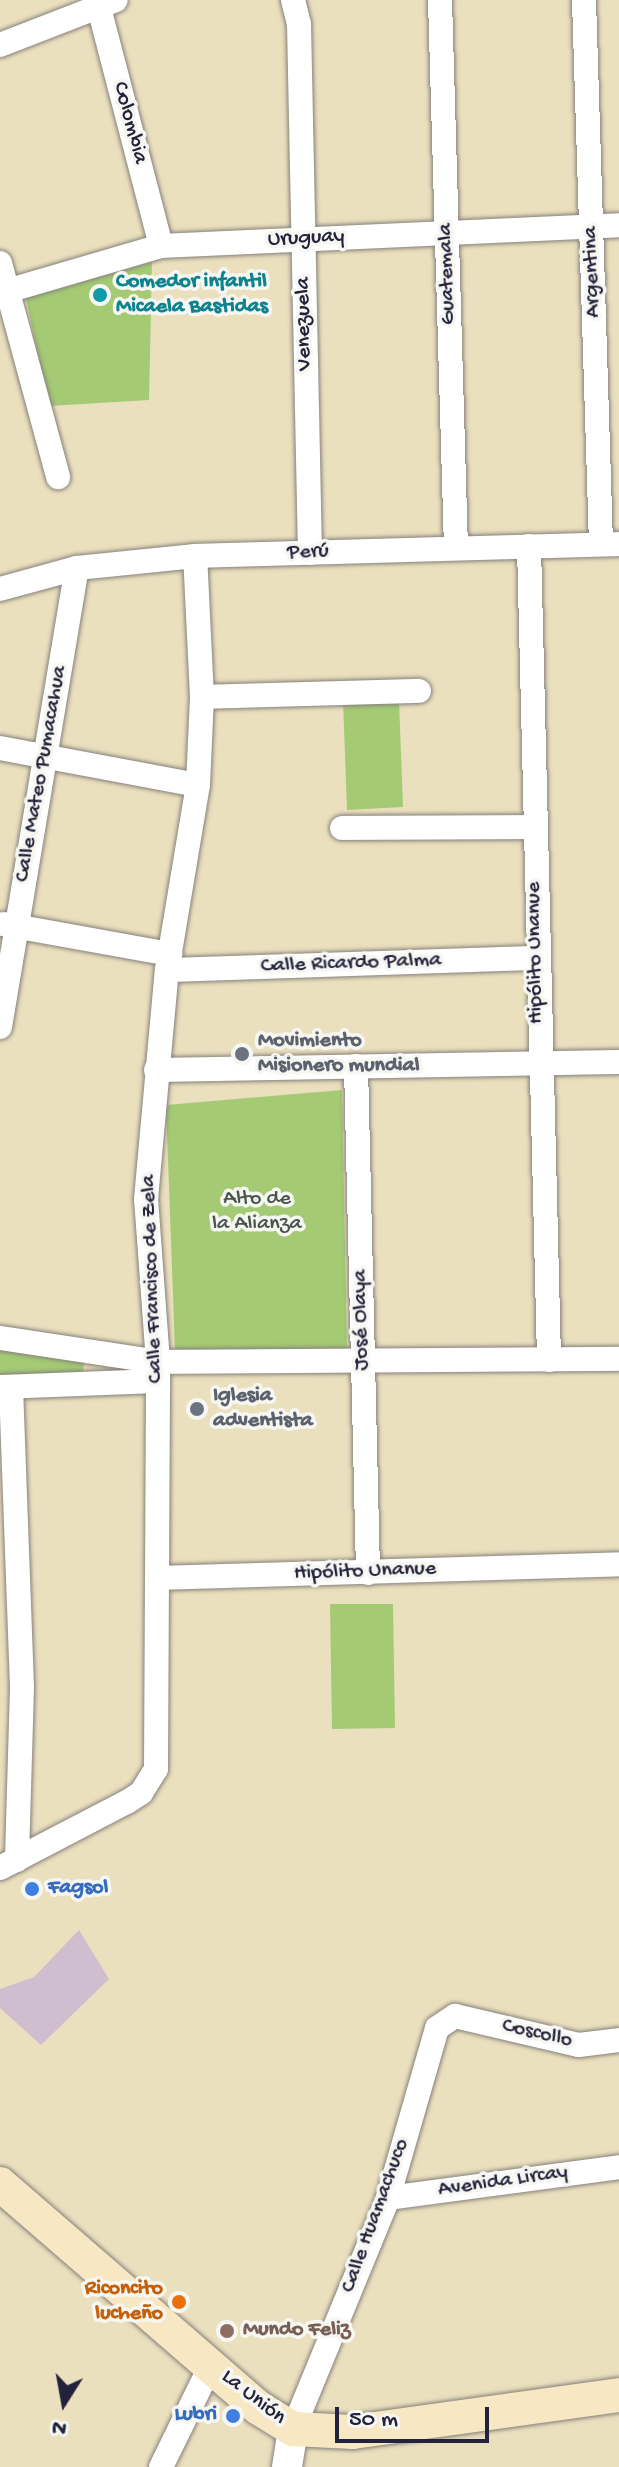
<!DOCTYPE html>
<meta charset="utf-8">
<style>
body{margin:0}
#map{position:relative;width:619px;height:2467px;overflow:hidden;background:#ebe0be;font-family:"Gochi Hand",sans-serif}
div>[style]{position:absolute}
.industrial>*{inset:0;background:#cebed0}
.green>*{inset:0;background:#a4ca74}
.roads{filter:drop-shadow(0 0 2px #86817c) drop-shadow(0 0 2px #86817c)}
.minor>*{height:24px;margin:-12px;padding:0 12px;transform-origin:12px;border-radius:12px;background:#fff}
.tertiary>*{height:30px;margin:-15px;padding:0 15px;transform-origin:15px;border-radius:15px;background:#fff}
.secondary>*{height:34px;margin:-17px;padding:0 17px;transform-origin:17px;border-radius:17px;background:#f7e8c3}
.dots>*{width:22px;height:22px;translate:-50% -50%;box-sizing:border-box;border:4px solid #f6f6f2;border-radius:50%}
span{translate:-50% -50%;white-space:nowrap;text-align:center;line-height:1.15;-webkit-text-stroke:7px #f6f6f2;paint-order:stroke}
.street-label{font-size:22px;color:#22223b}
.culture-label{font-size:22px;color:#0d838f;font-weight:700}
.left{translate:0 -50%;text-align:left}
.worship-label{font-size:22px;color:#5b616d;font-weight:700}
.park-label{font-size:22px;color:#49544c}
.shop-label{font-size:22px;color:#366cbe;font-weight:700}
.right{translate:-100% -50%;text-align:right}
.food-label{font-size:22px;color:#c56008;font-weight:700}
.education-label{font-size:22px;color:#785e54;font-weight:700}
.north{position:absolute;left:24px;top:2363px;width:80px;height:80px;-webkit-text-stroke:6px #f6f6f2;paint-order:stroke;rotate:191deg;font-size:22px;font-weight:700;line-height:32px;text-align:center;color:#22223b}
.north::after{content:'';display:block;margin:auto;width:28px;height:36px;background:#22223b;clip-path:polygon(50% 0,100% 100%,50% 72%,0 100%)}
.scale{position:absolute;left:335px;top:2407px;width:154px;height:36px;box-sizing:border-box;border:4px solid #22223b;border-top:0;padding-left:10px;font-size:24px;line-height:28px;white-space:nowrap;color:#22223b;-webkit-text-stroke:6px #f6f6f2;paint-order:stroke}
</style>
<div id="map">
<div class="industrial">
<div style="clip-path:polygon(79px 1930px,109px 1979px,41px 2045px,0 2008px,0 1989px,34px 1977px)"></div>
</div>
<div class="green">
<div style="clip-path:polygon(152px 262px,149px 400px,49px 406px,26px 298px)"></div>
<div style="clip-path:polygon(343px 700px,399px 700px,403px 807px,347px 810px)"></div>
<div style="clip-path:polygon(342px 1090px,347px 1351px,175px 1351px,166px 1105px)"></div>
<div style="clip-path:polygon(0 1350px,84px 1362px,83px 1373px,0 1377px)"></div>
<div style="clip-path:polygon(330px 1604px,393px 1604px,395px 1728px,332px 1729px)"></div>
</div>
<div class="roads">
<div class="minor">
<div style="left:97px;top:0;width:254px;rotate:75.4deg"></div>
<div style="left:293px;top:0;width:25px;rotate:76deg"></div>
<div style="left:299px;top:24px;width:529px;rotate:88.81deg"></div>
<div style="left:440px;top:0;width:548px;rotate:88.33deg"></div>
<div style="left:584px;top:0;width:544px;rotate:88.21deg"></div>
<div style="left:0;top:45px;width:124px;rotate:-21.2deg"></div>
<div style="left:0;top:263px;width:222px;rotate:74.8deg"></div>
<div style="left:0;top:293px;width:168px;rotate:-16.3deg"></div>
<div style="left:161px;top:246px;width:458px;rotate:-2.6deg"></div>
<div style="left:529px;top:546px;width:814px;rotate:88.59deg"></div>
<div style="left:0;top:589px;width:80px;rotate:-15.3deg"></div>
<div style="left:77px;top:568px;width:119px;rotate:-5.8deg"></div>
<div style="left:195px;top:556px;width:424px;rotate:-1.6deg"></div>
<div style="left:202px;top:697px;width:217px;rotate:-1.6deg"></div>
<div style="left:0;top:748px;width:201px;rotate:10.6deg"></div>
<div style="left:342px;top:828px;width:193px;rotate:-0.3deg"></div>
<div style="left:3px;top:924px;width:170px;rotate:10.2deg"></div>
<div style="left:167px;top:970px;width:368px;rotate:-1.9deg"></div>
<div style="left:0;top:1027px;width:465px;rotate:-80.5deg"></div>
<div style="left:356px;top:1066px;width:507px;rotate:88.64deg"></div>
<div style="left:156px;top:1070px;width:463px;rotate:-1deg"></div>
<div style="left:0;top:1338px;width:160px;rotate:8.6deg"></div>
<div style="left:158px;top:1362px;width:461px;rotate:-0.4deg"></div>
<div style="left:0;top:1387px;width:158px;rotate:-2.2deg"></div>
<div style="left:11px;top:1387px;width:301px;rotate:87.9deg"></div>
<div style="left:22px;top:1688px;width:172px;rotate:91.7deg"></div>
<div style="left:160px;top:1578px;width:459px;rotate:-1.7deg"></div>
<div style="left:0;top:1868px;width:143px;rotate:-27.5deg"></div>
<div style="left:127px;top:1802px;width:17px;rotate:-33deg"></div>
<div style="left:141px;top:1793px;width:28px;rotate:-58deg"></div>
<div style="left:156px;top:1769px;width:407px;rotate:-89.7deg"></div>
<div style="left:158px;top:1362px;width:163px;rotate:-94.2deg"></div>
<div style="left:146px;top:1199px;width:230px;rotate:-84.8deg"></div>
<div style="left:167px;top:970px;width:188px;rotate:-80.5deg"></div>
<div style="left:198px;top:785px;width:88px;rotate:-87.4deg"></div>
<div style="left:202px;top:697px;width:141px;rotate:-92.8deg"></div>
<div style="left:388px;top:2198px;width:233px;rotate:-7.6deg"></div>
<div style="left:293px;top:2429px;width:250px;rotate:-67.6deg"></div>
<div style="left:388px;top:2198px;width:177px;rotate:-73.9deg"></div>
<div style="left:437px;top:2028px;width:22px;rotate:-34deg"></div>
<div style="left:455px;top:2016px;width:127px;rotate:13.2deg"></div>
<div style="left:579px;top:2045px;width:40px;rotate:-7.1deg"></div>
<div style="left:161px;top:2467px;width:114px;rotate:-63.9deg"></div>
</div>
<div class="tertiary">
<div style="left:287px;top:2467px;width:38px;rotate:-81deg"></div>
</div>
<div class="secondary">
<div style="left:0;top:2184px;width:342px;rotate:40.9deg"></div>
<div style="left:259px;top:2408px;width:40px;rotate:32deg"></div>
<div style="left:293px;top:2429px;width:60px;rotate:2.9deg"></div>
<div style="left:353px;top:2432px;width:269px;rotate:-7.9deg"></div>
</div>
</div>
<div class="dots">
<div style="left:100px;top:295px;background:#0f9aa8"></div>
<div style="left:242px;top:1054px;background:#6b7280"></div>
<div style="left:197px;top:1409px;background:#6b7280"></div>
<div style="left:32px;top:1889px;background:#3f7fe0"></div>
<div style="left:179px;top:2302px;background:#e8710a"></div>
<div style="left:227px;top:2331px;background:#8d6e63"></div>
<div style="left:233px;top:2416px;background:#3f7fe0"></div>
</div>
<div class="street-label">
<span style="left:129px;top:123px;rotate:75deg">Colombia</span>
<span style="left:306px;top:239px;rotate:-3deg">Uruguay</span>
<span style="left:593px;top:272px;rotate:-92deg">Argentina</span>
<span style="left:448px;top:274px;rotate:-92deg">Guatemala</span>
<span style="left:305px;top:324px;rotate:-91deg">Venezuela</span>
<span style="left:308px;top:553px;rotate:-2deg">Perú</span>
<span style="left:42px;top:774px;rotate:-80deg">Calle Mateo Pumacahua</span>
<span style="left:536px;top:953px;rotate:-91deg">Hipólito Unanue</span>
<span style="left:351px;top:964px;rotate:-2deg">Calle Ricardo Palma</span>
<span style="left:153px;top:1279px;rotate:-92deg">Calle Francisco de Zela</span>
<span style="left:362px;top:1320px;rotate:-91deg">José Olaya</span>
<span style="left:365px;top:1572px;rotate:-2deg">Hipólito Unanue</span>
<span style="left:537px;top:2034px;rotate:13deg">Coscollo</span>
<span style="left:503px;top:2182px;rotate:-8deg">Avenida Lircay</span>
<span style="left:376px;top:2216px;rotate:-70deg">Calle Huamachuco</span>
<span style="left:253px;top:2398px;rotate:38deg">La Unión</span>
</div>
<div class="culture-label">
<span class="left" style="left:116px;top:295px">Comedor infantil<br>Micaela Bastidas</span>
</div>
<div class="worship-label">
<span class="left" style="left:258px;top:1054px">Movimiento<br>Misionero mundial</span>
<span class="left" style="left:213px;top:1409px">Iglesia<br>adventista</span>
</div>
<div class="park-label">
<span style="left:257px;top:1212px">Alto de<br>la Alianza</span>
</div>
<div class="shop-label">
<span class="left" style="left:48px;top:1889px">Fagsol</span>
<span class="right" style="left:217px;top:2416px">Lubri</span>
</div>
<div class="food-label">
<span class="right" style="left:163px;top:2302px">Riconcito<br>lucheño</span>
</div>
<div class="education-label">
<span class="left" style="left:243px;top:2331px">Mundo Feliz</span>
</div>
<div class="north">N</div>
<div class="scale">50 m</div>
</div>
